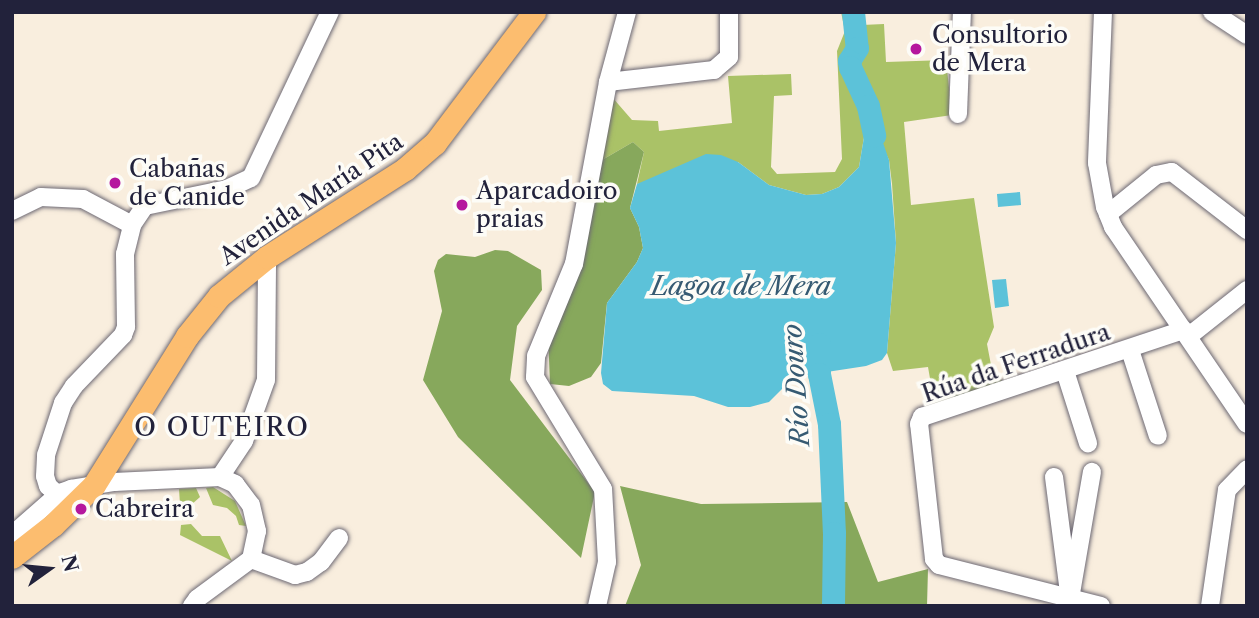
<!DOCTYPE html>
<meta charset="utf-8">
<style>
body{margin:0}
#map{position:relative;width:1259px;height:618px;overflow:hidden;background:#f9eede;font-family:"Libre Caslon Text",serif}
div>[style]{position:absolute}
.green>*{inset:0;background:#aac267}
.forest>*{inset:0;background:#87a85c}
.water>*{inset:0;background:#5cc2d9}
.river>*{height:23px;margin:-11.5px;padding:0 11.5px;transform-origin:11.5px;border-radius:11.5px;background:#5cc2d9}
.roads{filter:drop-shadow(0 0 2px #6d6974) drop-shadow(0 0 2px #6d6974)}
.minor>*{height:18px;margin:-9px;padding:0 9px;transform-origin:9px;border-radius:9px;background:#fff}
.major>*{height:23px;margin:-11.5px;padding:0 11.5px;transform-origin:11.5px;border-radius:11.5px;background:#fcbd6f}
.dots>*{width:19px;height:19px;translate:-50% -50%;box-sizing:border-box;border:4px solid #fdfcf7;border-radius:50%}
span{translate:-50% -50%;white-space:nowrap;text-align:center;line-height:1.15;-webkit-text-stroke:7px #fdfcf7;paint-order:stroke}
.poi-label{font-size:24px;color:#22223b}
.left{translate:0 -50%;text-align:left}
.street-label{font-size:24px;color:#22223b}
.water-label{font-size:26px;color:#365a72;font-style:italic}
.neighbourhood-label{font-size:26px;color:#22223b;letter-spacing:2px}
.frame{position:absolute;inset:0;border:14px solid #22223b;pointer-events:none}
.north{position:absolute;left:14px;top:534px;width:70px;height:70px;-webkit-text-stroke:5px #fdfcf7;paint-order:stroke;rotate:75deg;font-size:19px;font-weight:700;line-height:28px;text-align:center;color:#22223b}
.north::after{content:'';display:block;margin:auto;width:24px;height:32px;background:#22223b;clip-path:polygon(50% 0,100% 100%,50% 72%,0 100%)}
</style>
<div id="map">
<div class="green">
<div style="clip-path:polygon(841px 12px,864px 12px,862px 25px,884px 24px,886px 62px,946px 60px,952px 115px,904px 122px,911px 205px,974px 198px,994px 327px,987px 344px,991px 365px,1004px 384px,935px 407px,928px 367px,893px 371px,887px 353px,896px 243px,892px 184px,889px 160px,882px 145px,880px 130px,865px 107px,866px 125px,859px 167px,839px 187px,822px 194px,806px 195px,769px 185px,738px 162px,637px 184px,644px 152px,633px 142px,602px 160px,612px 97px,632px 120px,658px 121px,659px 131px,732px 123px,728px 76px,791px 74px,792px 95px,774px 96px,771px 167px,777px 174px,835px 172px,842px 159px,837px 51px,845px 31px)"></div>
<div style="clip-path:polygon(213px 487px,235px 501px,246px 526px,239px 525px,236px 516px,227px 508px,213px 505px,206px 488px)"></div>
<div style="clip-path:polygon(196px 488px,200px 497px,191px 505px,187px 520px,181px 520px,179px 489px)"></div>
<div style="clip-path:polygon(191px 524px,202px 536px,220px 536px,232px 561px,180px 535px,181px 525px)"></div>
</div>
<div class="forest">
<div style="clip-path:polygon(633px 142px,644px 152px,630px 208px,639px 227px,643px 248px,637px 262px,607px 303px,601px 363px,591px 377px,569px 386px,550px 384px,548px 333px,587px 235px,602px 160px)"></div>
<div style="clip-path:polygon(495px 250px,508px 251px,541px 270px,542px 290px,517px 326px,510px 380px,595px 492px,581px 558px,458px 437px,423px 380px,442px 311px,434px 271px,438px 260px,446px 254px,475px 257px)"></div>
<div style="clip-path:polygon(620px 486px,701px 504px,847px 502px,878px 582px,928px 569px,927px 606px,625px 606px,641px 565px)"></div>
</div>
<div class="water">
<div style="clip-path:polygon(870px 105px,889px 160px,896px 243px,887px 353px,882px 360px,866px 366px,794px 377px,769px 402px,750px 407px,728px 407px,694px 396px,612px 391px,603px 384px,601px 373px,607px 303px,637px 262px,643px 248px,639px 227px,630px 208px,637px 184px,706px 154px,721px 155px,738px 162px,769px 185px,806px 195px,822px 194px,839px 187px,859px 167px,866px 125px,865px 107px)"></div>
<div style="clip-path:polygon(1020px 192px,1021px 205px,998px 207px,997px 194px)"></div>
<div style="clip-path:polygon(1006px 279px,1009px 306px,995px 308px,992px 280px)"></div>
</div>
<div class="river">
<div style="left:853px;top:12px;width:36px;rotate:84deg"></div>
<div style="left:857px;top:48px;width:15px;rotate:122deg"></div>
<div style="left:849px;top:61px;width:6px;rotate:81deg"></div>
<div style="left:850px;top:67px;width:43px;rotate:65.2deg"></div>
<div style="left:868px;top:106px;width:30px;rotate:78deg"></div>
<div style="left:819px;top:344px;width:30px;rotate:90deg"></div>
<div style="left:819px;top:374px;width:51px;rotate:78.7deg"></div>
<div style="left:829px;top:424px;width:109px;rotate:87.4deg"></div>
<div style="left:834px;top:533px;width:73px;rotate:90.8deg"></div>
</div>
<div class="roads">
<div class="minor">
<div style="left:1103px;top:12px;width:151px;rotate:92.3deg"></div>
<div style="left:1097px;top:163px;width:45px;rotate:79.7deg"></div>
<div style="left:1105px;top:207px;width:22px;rotate:68deg"></div>
<div style="left:1113px;top:227px;width:238px;rotate:55.8deg"></div>
<div style="left:1212px;top:12px;width:42px;rotate:33.3deg"></div>
<div style="left:608px;top:82px;width:107px;rotate:-6.5deg"></div>
<div style="left:714px;top:70px;width:20px;rotate:-41deg"></div>
<div style="left:729px;top:57px;width:45px;rotate:-90deg"></div>
<div style="left:958px;top:114px;width:102px;rotate:-87.8deg"></div>
<div style="left:12px;top:211px;width:32px;rotate:-26deg"></div>
<div style="left:41px;top:197px;width:42px;rotate:2.7deg"></div>
<div style="left:83px;top:199px;width:55px;rotate:28deg"></div>
<div style="left:1108px;top:214px;width:62px;rotate:-39.1deg"></div>
<div style="left:1156px;top:175px;width:16px;rotate:-11deg"></div>
<div style="left:1172px;top:172px;width:95px;rotate:37.7deg"></div>
<div style="left:1189px;top:336px;width:74px;rotate:-38.4deg"></div>
<div style="left:1130px;top:350px;width:90px;rotate:72deg"></div>
<div style="left:1065px;top:371px;width:76px;rotate:72.3deg"></div>
<div style="left:220px;top:477px;width:43px;rotate:-56.3deg"></div>
<div style="left:244px;top:441px;width:65px;rotate:-70.2deg"></div>
<div style="left:266px;top:380px;width:123px;rotate:-89.5deg"></div>
<div style="left:1054px;top:477px;width:109px;rotate:82.6deg"></div>
<div style="left:58px;top:495px;width:13px;rotate:-138deg"></div>
<div style="left:48px;top:486px;width:10px;rotate:-107deg"></div>
<div style="left:45px;top:476px;width:21px;rotate:-87deg"></div>
<div style="left:46px;top:455px;width:55px;rotate:-71.9deg"></div>
<div style="left:63px;top:403px;width:20px;rotate:-57deg"></div>
<div style="left:74px;top:386px;width:71px;rotate:-46.1deg"></div>
<div style="left:123px;top:335px;width:9px;rotate:-69deg"></div>
<div style="left:126px;top:327px;width:73px;rotate:-90.8deg"></div>
<div style="left:125px;top:254px;width:30px;rotate:-76deg"></div>
<div style="left:132px;top:225px;width:23px;rotate:-56deg"></div>
<div style="left:145px;top:206px;width:84px;rotate:-11.7deg"></div>
<div style="left:227px;top:189px;width:26px;rotate:-25deg"></div>
<div style="left:251px;top:178px;width:184px;rotate:-64.6deg"></div>
<div style="left:12px;top:535px;width:64px;rotate:-41.2deg"></div>
<div style="left:60px;top:493px;width:12px;rotate:-20deg"></div>
<div style="left:71px;top:489px;width:44px;rotate:-9.2deg"></div>
<div style="left:114px;top:482px;width:106px;rotate:-2.7deg"></div>
<div style="left:220px;top:477px;width:17px;rotate:25deg"></div>
<div style="left:235px;top:484px;width:26px;rotate:53deg"></div>
<div style="left:251px;top:505px;width:27px;rotate:77deg"></div>
<div style="left:257px;top:531px;width:29px;rotate:102deg"></div>
<div style="left:251px;top:559px;width:67px;rotate:143.5deg"></div>
<div style="left:197px;top:599px;width:9px;rotate:126deg"></div>
<div style="left:251px;top:559px;width:47px;rotate:20deg"></div>
<div style="left:295px;top:575px;width:12px;rotate:-14deg"></div>
<div style="left:307px;top:572px;width:17px;rotate:-36deg"></div>
<div style="left:321px;top:562px;width:30px;rotate:-53deg"></div>
<div style="left:1070px;top:599px;width:129px;rotate:-80.2deg"></div>
<div style="left:597px;top:606px;width:45px;rotate:-77.2deg"></div>
<div style="left:607px;top:562px;width:73px;rotate:-93.1deg"></div>
<div style="left:603px;top:489px;width:131px;rotate:-121.3deg"></div>
<div style="left:535px;top:377px;width:21px;rotate:-87deg"></div>
<div style="left:536px;top:356px;width:100px;rotate:-67.6deg"></div>
<div style="left:574px;top:264px;width:185px;rotate:-79.4deg"></div>
<div style="left:608px;top:82px;width:73px;rotate:-74.8deg"></div>
<div style="left:1101px;top:606px;width:167px;rotate:-165.8deg"></div>
<div style="left:939px;top:565px;width:8px;rotate:-130deg"></div>
<div style="left:934px;top:559px;width:136px;rotate:-96.3deg"></div>
<div style="left:919px;top:424px;width:8px;rotate:-67deg"></div>
<div style="left:922px;top:417px;width:276px;rotate:-18.4deg"></div>
<div style="left:1210px;top:606px;width:117px;rotate:-81.7deg"></div>
<div style="left:1227px;top:490px;width:29px;rotate:-46deg"></div>
</div>
<div class="major">
<div style="left:12px;top:557px;width:52px;rotate:-38deg"></div>
<div style="left:53px;top:525px;width:57px;rotate:-44.3deg"></div>
<div style="left:94px;top:485px;width:176px;rotate:-58deg"></div>
<div style="left:187px;top:336px;width:51px;rotate:-51.3deg"></div>
<div style="left:219px;top:296px;width:62px;rotate:-39.1deg"></div>
<div style="left:267px;top:257px;width:164px;rotate:-32.5deg"></div>
<div style="left:405px;top:169px;width:40px;rotate:-41deg"></div>
<div style="left:435px;top:143px;width:164px;rotate:-52.9deg"></div>
</div>
</div>
<div class="dots">
<div style="left:916px;top:49px;background:#b5179e"></div>
<div style="left:115px;top:183px;background:#b5179e"></div>
<div style="left:462px;top:205px;background:#b5179e"></div>
<div style="left:81px;top:509px;background:#b5179e"></div>
</div>
<div class="poi-label">
<span class="left" style="left:932px;top:49px">Consultorio<br>de Mera</span>
<span class="left" style="left:129px;top:183px">Cabañas<br>de Canide</span>
<span class="left" style="left:476px;top:205px">Aparcadoiro<br>praias</span>
<span class="left" style="left:95px;top:509px">Cabreira</span>
</div>
<div class="street-label">
<span style="left:311px;top:199px;rotate:-34deg">Avenida María Pita</span>
<span style="left:1016px;top:363px;rotate:-19deg">Rúa da Ferradura</span>
</div>
<div class="water-label">
<span style="left:741px;top:287px">Lagoa de Mera</span>
<span style="left:797px;top:385px;rotate:-94deg">Río Douro</span>
</div>
<div class="neighbourhood-label">
<span style="left:222px;top:428px">O OUTEIRO</span>
</div>
<div class="frame"></div>
<div class="north">N</div>
</div>
